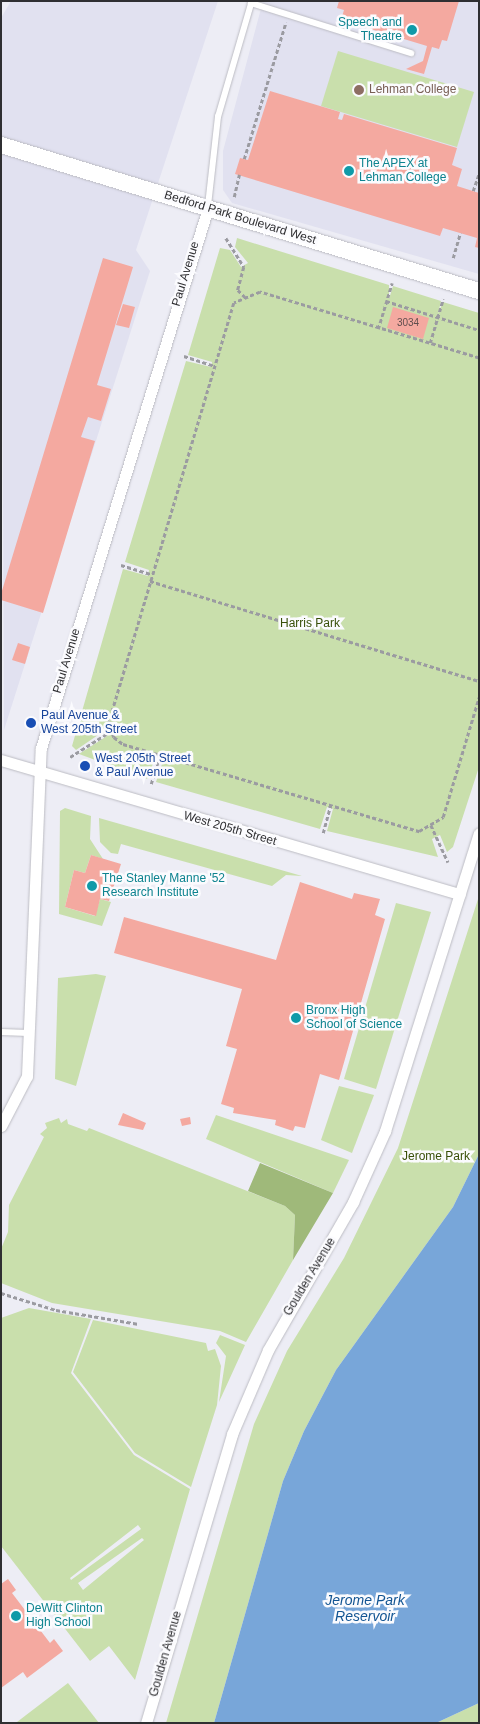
<!DOCTYPE html>
<style>
body{margin:0}
#map{position:relative;width:480px;height:1724px;overflow:hidden;background:#ededf5;font-family:Arial,sans-serif}
div>[style]{position:absolute}
.built>*{inset:0;background:#e1e1f0}
.green>*{inset:0;background:#c9dfac}
.forest>*{inset:0;background:#9fb97a}
.water>*{inset:0;background:#78a6d9}
.building>*{inset:0;background:#f4a9a0}
.path>*{height:2.5px;margin-top:-1.25px;transform-origin:0;background:repeating-linear-gradient(90deg,#9b9ba1 0 4px,transparent 0 6.5px)}
.roads{filter:drop-shadow(0 0 1px #bcbcc3) drop-shadow(0 0 1px #bcbcc3)}
.lane>*{height:5.5px;margin:-2.75px;padding:0 2.75px;transform-origin:2.75px;border-radius:2.75px;background:#fff}
.street>*{height:11px;margin:-5.5px;padding:0 5.5px;transform-origin:5.5px;border-radius:5.5px;background:#fff}
.secondary>*{height:16px;margin:-8px;padding:0 8px;transform-origin:8px;border-radius:8px;background:#fff}
.dots>*{width:14px;height:14px;translate:-50% -50%;box-sizing:border-box;border:2px solid #fbfbfe;border-radius:50%}
span{translate:-50% -50%;white-space:nowrap;text-align:center;line-height:1.15;-webkit-text-stroke:5px #fbfbfe;paint-order:stroke}
.number-label{font-size:10px;color:#604e4e}
.number-label span{-webkit-text-stroke-width:0}
.culture-label{font-size:12px;color:#0d838f}
.right{translate:-100% -50%;text-align:right}
.left{translate:0 -50%;text-align:left}
.education-label{font-size:12px;color:#785e54}
.street-label{font-size:12px;color:#2f2f32}
.park-label{font-size:12px;color:#384f08}
.transit-label{font-size:12px;color:#164399}
.water-label{font-size:14px;color:#135593;font-style:italic}
.frame{position:absolute;inset:0;border:2px solid #2f2f32;pointer-events:none}
</style>
<div id="map">
<div class="built">
<div style="clip-path:polygon(11px 1px,218px 1px,136px 250px,150px 271px,4px 730px,1px 18px)"></div>
<div style="clip-path:polygon(263px 1px,479px 1px,479px 274px,232px 203px,223px 190px,223px 151px)"></div>
</div>
<div class="green">
<div style="clip-path:polygon(338px 51px,474px 92px,457px 147px,321px 106px)"></div>
<div style="clip-path:polygon(237px 238px,389px 285px,389px 299px,393px 286px,441px 301px,438px 314px,443px 302px,479px 313px,479px 767px,453px 847px,447px 852px,440px 835px,432px 839px,438px 857px,327px 831px,333px 809px,327px 807px,320px 829px,156px 782px,164px 758px,156px 756px,147px 779px,79px 754px,107px 736px,104px 731px,76px 750px,72px 746px,123px 569px,148px 576px,149px 570px,125px 562px,186px 361px,211px 367px,212px 362px,188px 355px,220px 248px,230px 250px,241px 267px,248px 263px,235px 247px)"></div>
<div style="clip-path:polygon(65px 808px,91px 816px,90px 839px,103px 859px,91px 855px,85px 873px,74px 870px,65px 907px,95px 916px,100px 899px,111px 902px,102px 926px,59px 914px,60px 811px)"></div>
<div style="clip-path:polygon(99px 818px,302px 876px,286px 875px,272px 886px,121px 844px,118px 854px,111px 853px,100px 842px)"></div>
<div style="clip-path:polygon(479px 896px,479px 1154px,453px 1207px,336px 1370px,304px 1431px,283px 1481px,214px 1723px,166px 1723px,254px 1424px,287px 1351px,344px 1258px,398px 1148px)"></div>
<div style="clip-path:polygon(396px 903px,431px 912px,376px 1089px,344px 1079px)"></div>
<div style="clip-path:polygon(96px 974px,106px 976px,76px 1086px,55px 1079px,58px 978px)"></div>
<div style="clip-path:polygon(339px 1086px,374px 1095px,352px 1153px,321px 1140px)"></div>
<div style="clip-path:polygon(216px 1115px,349px 1160px,333px 1193px,206px 1139px)"></div>
<div style="clip-path:polygon(59px 1118px,61px 1123px,67px 1119px,68px 1124px,87px 1131px,89px 1128px,285px 1206px,295px 1215px,293px 1260px,246px 1342px,220px 1331px,52px 1303px,1px 1283px,1px 1249px,8px 1232px,9px 1205px,44px 1137px,40px 1134px,47px 1128px,45px 1123px)"></div>
<div style="clip-path:polygon(evenodd,29px 1308px,91px 1319px,71px 1373px,134px 1455px,190px 1489px,135px 1680px,109px 1646px,90px 1661px,1px 1546px,1px 1318px,29px 1308px,138px 1525px,141px 1529px,71px 1580px,70px 1578px,138px 1525px,29px 1308px,142px 1538px,144px 1540px,83px 1590px,78px 1583px,142px 1538px)"></div>
<div style="clip-path:polygon(93px 1320px,206px 1343px,208px 1351px,215px 1349px,221px 1366px,217px 1405px,191px 1487px,135px 1453px,73px 1372px)"></div>
<div style="clip-path:polygon(220px 1335px,245px 1345px,219px 1402px,226px 1356px,216px 1343px)"></div>
<div style="clip-path:polygon(68px 1683px,99px 1723px,17px 1722px)"></div>
<div style="clip-path:polygon(479px 1703px,479px 1723px,436px 1723px)"></div>
</div>
<div class="forest">
<div style="clip-path:polygon(260px 1163px,333px 1193px,293px 1260px,295px 1215px,285px 1206px,248px 1191px)"></div>
</div>
<div class="water">
<div style="clip-path:polygon(479px 1154px,479px 1703px,436px 1723px,214px 1723px,283px 1481px,304px 1431px,336px 1370px,453px 1207px)"></div>
</div>
<div class="building">
<div style="clip-path:polygon(339px 1px,459px 1px,447px 41px,442px 40px,439px 49px,432px 47px,424px 74px,406px 69px,423px 61px,427px 46px,341px 20px,344px 10px,337px 8px)"></div>
<div style="clip-path:polygon(270px 91px,340px 112px,338px 119px,342px 120px,344px 114px,457px 148px,452px 165px,462px 169px,457px 186px,479px 193px,479px 248px,475px 247px,477px 238px,443px 228px,440px 236px,235px 174px,240px 158px,248px 160px)"></div>
<div style="clip-path:polygon(103px 258px,133px 267px,97px 385px,111px 389px,101px 421px,88px 417px,81px 437px,95px 441px,43px 613px,1px 600px,1px 594px)"></div>
<div style="clip-path:polygon(123px 304px,135px 307px,129px 328px,116px 325px)"></div>
<div style="clip-path:polygon(393px 307px,429px 318px,423px 339px,387px 328px)"></div>
<div style="clip-path:polygon(18px 643px,30px 647px,25px 664px,12px 660px)"></div>
<div style="clip-path:polygon(91px 855px,121px 864px,109px 901px,100px 899px,96px 916px,65px 907px,74px 870px,85px 873px)"></div>
<div style="clip-path:polygon(300px 882px,352px 899px,354px 893px,380px 899px,375px 915px,385px 919px,339px 1080px,320px 1074px,305px 1128px,295px 1126px,293px 1131px,275px 1125px,276px 1120px,233px 1113px,234px 1108px,221px 1104px,237px 1049px,226px 1046px,242px 989px,114px 953px,124px 917px,276px 960px)"></div>
<div style="clip-path:polygon(123px 1113px,146px 1123px,143px 1130px,118px 1125px)"></div>
<div style="clip-path:polygon(190px 1117px,191px 1124px,182px 1126px,180px 1119px)"></div>
<div style="clip-path:polygon(8px 1579px,16px 1590px,12px 1593px,50px 1643px,54px 1639px,63px 1651px,27px 1678px,23px 1672px,1px 1688px,1px 1584px)"></div>
</div>
<div class="path">
<div style="left:244px;top:159px;width:143px;rotate:-73deg"></div>
<div style="left:473px;top:191px;width:18px;rotate:-71deg"></div>
<div style="left:234px;top:197px;width:23px;rotate:-77deg"></div>
<div style="left:226px;top:238px;width:34px;rotate:58deg"></div>
<div style="left:244px;top:267px;width:24px;rotate:105deg"></div>
<div style="left:238px;top:290px;width:10px;rotate:45deg"></div>
<div style="left:453px;top:258px;width:26px;rotate:-74deg"></div>
<div style="left:386px;top:301px;width:97px;rotate:17.3deg"></div>
<div style="left:378px;top:329px;width:48px;rotate:-73.1deg"></div>
<div style="left:430px;top:343px;width:46px;rotate:-73.5deg"></div>
<div style="left:184px;top:356px;width:32px;rotate:18deg"></div>
<div style="left:479px;top:358px;width:229px;rotate:-163.2deg"></div>
<div style="left:260px;top:292px;width:28px;rotate:157deg"></div>
<div style="left:234px;top:303px;width:437px;rotate:106.6deg"></div>
<div style="left:109px;top:722px;width:16px;rotate:72deg"></div>
<div style="left:114px;top:737px;width:11px;rotate:38deg"></div>
<div style="left:123px;top:744px;width:309px;rotate:16.4deg"></div>
<div style="left:419px;top:831px;width:28px;rotate:-30deg"></div>
<div style="left:443px;top:817px;width:125px;rotate:-73.3deg"></div>
<div style="left:121px;top:565px;width:31px;rotate:17deg"></div>
<div style="left:150px;top:581px;width:344px;rotate:16.9deg"></div>
<div style="left:70px;top:757px;width:49px;rotate:-32.4deg"></div>
<div style="left:151px;top:784px;width:30px;rotate:-73deg"></div>
<div style="left:431px;top:825px;width:41px;rotate:65.3deg"></div>
<div style="left:323px;top:833px;width:28px;rotate:-75deg"></div>
<div style="left:1px;top:1293px;width:58px;rotate:17.2deg"></div>
<div style="left:56px;top:1310px;width:84px;rotate:9.6deg"></div>
</div>
<div class="roads">
<div class="lane">
<div style="left:251px;top:3px;width:168px;rotate:17.4deg"></div>
<div style="left:208px;top:206px;width:90px;rotate:-83.6deg"></div>
<div style="left:218px;top:117px;width:121px;rotate:-73.7deg"></div>
<div style="left:1px;top:1032px;width:27px;rotate:2deg"></div>
</div>
<div class="street">
<div style="left:1px;top:760px;width:478px;rotate:16.3deg"></div>
<div style="left:1px;top:1126px;width:56px;rotate:-62.5deg"></div>
<div style="left:27px;top:1076px;width:328px;rotate:-87.6deg"></div>
<div style="left:41px;top:748px;width:565px;rotate:-72.82deg"></div>
<div style="left:146px;top:1723px;width:302px;rotate:-73.4deg"></div>
<div style="left:232px;top:1434px;width:91px;rotate:-66.8deg"></div>
<div style="left:268px;top:1350px;width:171px;rotate:-60.1deg"></div>
<div style="left:353px;top:1202px;width:78px;rotate:-65.7deg"></div>
<div style="left:385px;top:1131px;width:312px;rotate:-72.5deg"></div>
</div>
<div class="secondary">
<div style="left:1px;top:145px;width:500px;rotate:17deg"></div>
</div>
</div>
<div class="dots">
<div style="left:412px;top:30px;background:#0f9aa8"></div>
<div style="left:359px;top:90px;background:#8d6e63"></div>
<div style="left:349px;top:171px;background:#0f9aa8"></div>
<div style="left:31px;top:723px;background:#1a4fb4"></div>
<div style="left:85px;top:766px;background:#1a4fb4"></div>
<div style="left:92px;top:886px;background:#0f9aa8"></div>
<div style="left:296px;top:1018px;background:#0f9aa8"></div>
<div style="left:16px;top:1616px;background:#0f9aa8"></div>
</div>
<div class="number-label">
<span style="left:408px;top:323px">3034</span>
</div>
<div class="culture-label">
<span class="right" style="left:402px;top:30px">Speech and<br>Theatre</span>
<span class="left" style="left:359px;top:171px">The APEX at<br>Lehman College</span>
<span class="left" style="left:102px;top:886px">The Stanley Manne '52<br>Research Institute</span>
<span class="left" style="left:306px;top:1018px">Bronx High<br>School of Science</span>
<span class="left" style="left:26px;top:1616px">DeWitt Clinton<br>High School</span>
</div>
<div class="education-label">
<span class="left" style="left:369px;top:90px">Lehman College</span>
</div>
<div class="street-label">
<span style="left:240px;top:218px;rotate:17deg">Bedford Park Boulevard West</span>
<span style="left:186px;top:274px;rotate:-73deg">Paul Avenue</span>
<span style="left:67px;top:661px;rotate:-73deg">Paul Avenue</span>
<span style="left:230px;top:829px;rotate:16deg">West 205th Street</span>
<span style="left:310px;top:1277px;rotate:-59deg">Goulden Avenue</span>
<span style="left:166px;top:1654px;rotate:-74deg">Goulden Avenue</span>
</div>
<div class="park-label">
<span style="left:310px;top:624px">Harris Park</span>
<span style="left:436px;top:1157px">Jerome Park</span>
</div>
<div class="transit-label">
<span class="left" style="left:41px;top:723px">Paul Avenue &amp;<br>West 205th Street</span>
<span class="left" style="left:95px;top:766px">West 205th Street<br>&amp; Paul Avenue</span>
</div>
<div class="water-label">
<span style="left:365px;top:1608px">Jerome Park<br>Reservoir</span>
</div>
<div class="frame"></div>
</div>
